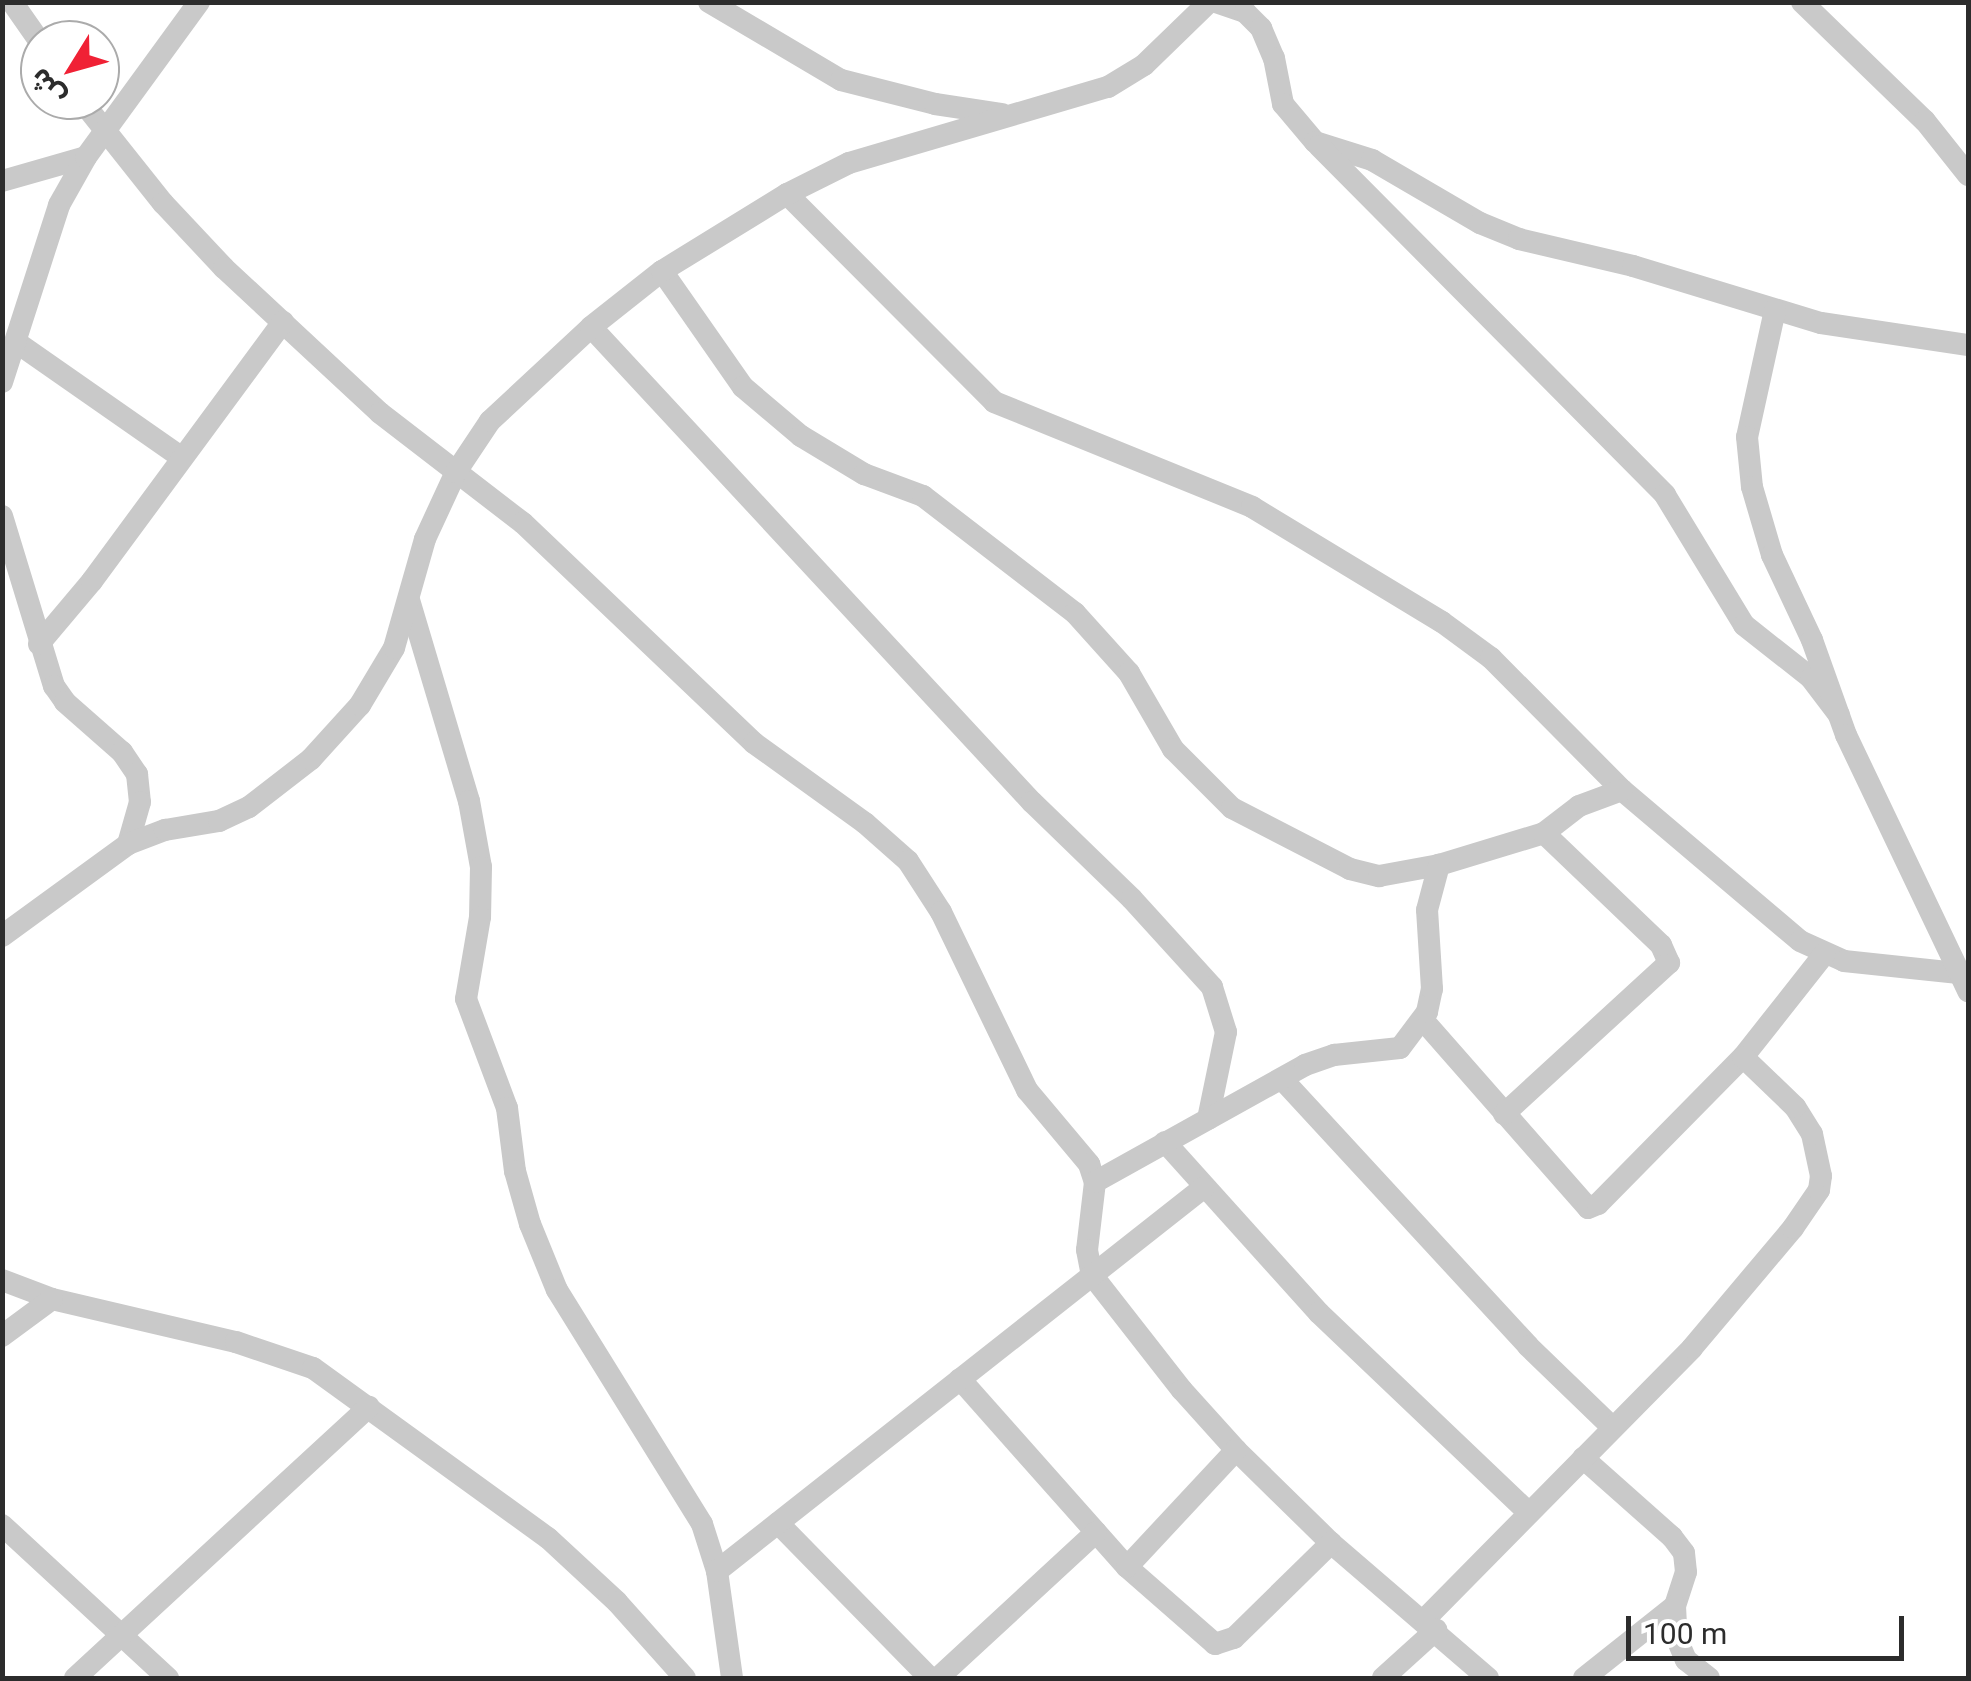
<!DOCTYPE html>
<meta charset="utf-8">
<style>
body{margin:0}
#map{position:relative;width:1971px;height:1681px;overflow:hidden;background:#fff;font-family:Roboto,"Noto Sans Arabic",sans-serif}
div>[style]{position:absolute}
.minor>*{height:22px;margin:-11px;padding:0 11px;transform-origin:11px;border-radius:11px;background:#c9c9c9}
span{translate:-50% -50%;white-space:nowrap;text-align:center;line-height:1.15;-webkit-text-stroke:10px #fff;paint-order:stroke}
.frame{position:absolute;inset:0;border:5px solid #2c2c2c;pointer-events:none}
.north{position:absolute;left:20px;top:20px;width:100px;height:100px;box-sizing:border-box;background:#fff;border:2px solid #ababab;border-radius:50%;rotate:233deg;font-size:28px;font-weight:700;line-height:40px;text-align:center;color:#2c2c2c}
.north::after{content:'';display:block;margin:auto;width:35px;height:45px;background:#f02135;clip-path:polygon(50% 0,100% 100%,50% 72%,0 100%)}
.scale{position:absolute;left:1626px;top:1616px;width:278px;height:45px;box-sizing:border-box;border:5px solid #2c2c2c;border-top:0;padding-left:12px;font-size:30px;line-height:35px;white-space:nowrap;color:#2c2c2c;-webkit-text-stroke:8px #fff;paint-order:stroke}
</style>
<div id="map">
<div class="minor">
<div style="left:12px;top:2px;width:49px;rotate:55deg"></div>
<div style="left:709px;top:2px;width:153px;rotate:30.6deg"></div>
<div style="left:841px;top:80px;width:97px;rotate:14.3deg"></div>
<div style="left:935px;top:104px;width:68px;rotate:8.5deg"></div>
<div style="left:1216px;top:2px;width:31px;rotate:19deg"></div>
<div style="left:1245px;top:12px;width:23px;rotate:45deg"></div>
<div style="left:1261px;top:28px;width:33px;rotate:67deg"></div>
<div style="left:1274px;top:58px;width:47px;rotate:78.9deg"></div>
<div style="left:1283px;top:104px;width:50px;rotate:49.9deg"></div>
<div style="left:1315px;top:142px;width:60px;rotate:17.5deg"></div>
<div style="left:1372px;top:160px;width:125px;rotate:30.3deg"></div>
<div style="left:1480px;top:223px;width:42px;rotate:22.3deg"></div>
<div style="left:1519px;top:239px;width:117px;rotate:13.3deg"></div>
<div style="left:1633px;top:266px;width:196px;rotate:16.9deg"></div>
<div style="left:1821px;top:323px;width:149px;rotate:8.5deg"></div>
<div style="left:1802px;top:2px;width:171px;rotate:44.1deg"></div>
<div style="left:1925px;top:121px;width:69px;rotate:51.5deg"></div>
<div style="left:81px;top:100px;width:132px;rotate:51.5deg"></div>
<div style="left:163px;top:203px;width:89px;rotate:46.8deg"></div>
<div style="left:224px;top:268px;width:213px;rotate:42.9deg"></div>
<div style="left:380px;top:413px;width:180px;rotate:37.6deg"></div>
<div style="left:523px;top:523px;width:319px;rotate:43.6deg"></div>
<div style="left:754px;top:743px;width:137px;rotate:35.8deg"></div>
<div style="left:865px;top:823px;width:57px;rotate:41.5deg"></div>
<div style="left:908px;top:861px;width:61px;rotate:57.1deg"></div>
<div style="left:941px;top:912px;width:198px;rotate:64.2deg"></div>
<div style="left:1027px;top:1090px;width:97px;rotate:50deg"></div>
<div style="left:1089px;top:1164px;width:19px;rotate:72deg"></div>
<div style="left:1095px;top:1182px;width:68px;rotate:96.7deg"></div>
<div style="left:1087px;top:1250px;width:25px;rotate:79deg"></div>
<div style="left:1092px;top:1275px;width:146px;rotate:52deg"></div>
<div style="left:1182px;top:1390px;width:81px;rotate:48deg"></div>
<div style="left:1236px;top:1450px;width:133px;rotate:44.4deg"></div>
<div style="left:1331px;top:1543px;width:207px;rotate:40.7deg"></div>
<div style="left:1319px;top:146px;width:491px;rotate:45.2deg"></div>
<div style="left:1665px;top:495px;width:152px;rotate:58.7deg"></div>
<div style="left:1744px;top:625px;width:85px;rotate:38.3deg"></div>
<div style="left:1811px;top:678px;width:46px;rotate:52.9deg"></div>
<div style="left:2px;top:181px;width:87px;rotate:-15.9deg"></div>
<div style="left:787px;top:194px;width:293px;rotate:45.1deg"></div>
<div style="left:994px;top:402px;width:279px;rotate:22.1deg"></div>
<div style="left:1252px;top:507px;width:222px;rotate:31.2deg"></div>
<div style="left:1442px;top:622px;width:61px;rotate:36.3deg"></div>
<div style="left:1491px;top:658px;width:186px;rotate:45.2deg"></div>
<div style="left:1622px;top:790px;width:233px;rotate:40.3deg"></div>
<div style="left:1800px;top:941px;width:48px;rotate:24.4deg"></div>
<div style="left:1844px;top:961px;width:125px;rotate:6deg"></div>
<div style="left:662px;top:271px;width:141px;rotate:55.1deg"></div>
<div style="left:743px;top:387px;width:76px;rotate:40.2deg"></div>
<div style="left:801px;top:436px;width:74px;rotate:31.1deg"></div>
<div style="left:864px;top:474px;width:63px;rotate:20.4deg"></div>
<div style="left:923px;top:496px;width:192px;rotate:37.6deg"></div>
<div style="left:1075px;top:613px;width:81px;rotate:48deg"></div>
<div style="left:1129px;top:673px;width:88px;rotate:59.9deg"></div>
<div style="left:1173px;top:749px;width:83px;rotate:45deg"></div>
<div style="left:1232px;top:808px;width:133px;rotate:27.3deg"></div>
<div style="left:1350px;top:869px;width:30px;rotate:14deg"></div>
<div style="left:1379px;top:876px;width:61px;rotate:-10.4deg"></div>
<div style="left:1439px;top:865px;width:110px;rotate:-16.9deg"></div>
<div style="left:1544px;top:833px;width:44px;rotate:-37.6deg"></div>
<div style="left:1579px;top:806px;width:46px;rotate:-20.4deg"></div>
<div style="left:1775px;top:310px;width:130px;rotate:102.4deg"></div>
<div style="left:1747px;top:437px;width:50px;rotate:84.3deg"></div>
<div style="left:1752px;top:487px;width:71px;rotate:73.6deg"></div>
<div style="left:1772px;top:555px;width:94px;rotate:64.8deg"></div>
<div style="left:1812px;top:640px;width:101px;rotate:70.3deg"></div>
<div style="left:1846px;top:735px;width:284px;rotate:64.5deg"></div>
<div style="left:591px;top:327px;width:648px;rotate:47.13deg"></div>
<div style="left:1032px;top:802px;width:139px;rotate:44.1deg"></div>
<div style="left:1132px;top:899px;width:119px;rotate:47.7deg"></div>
<div style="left:1212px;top:987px;width:47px;rotate:72.7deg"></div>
<div style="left:1226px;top:1032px;width:89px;rotate:101.7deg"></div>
<div style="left:16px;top:342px;width:201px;rotate:34.9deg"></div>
<div style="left:2px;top:382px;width:186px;rotate:-72.1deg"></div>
<div style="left:59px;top:205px;width:55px;rotate:-60.6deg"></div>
<div style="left:86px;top:157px;width:192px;rotate:-53.9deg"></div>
<div style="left:2px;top:516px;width:178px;rotate:73deg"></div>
<div style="left:54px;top:686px;width:19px;rotate:55deg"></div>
<div style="left:65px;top:702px;width:76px;rotate:41.3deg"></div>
<div style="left:122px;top:752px;width:27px;rotate:56deg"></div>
<div style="left:137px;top:774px;width:28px;rotate:84deg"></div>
<div style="left:140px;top:802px;width:44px;rotate:105.9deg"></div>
<div style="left:409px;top:600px;width:210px;rotate:73.4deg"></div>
<div style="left:469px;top:801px;width:67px;rotate:79.7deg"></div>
<div style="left:481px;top:867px;width:50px;rotate:91.1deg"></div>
<div style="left:480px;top:917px;width:83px;rotate:99.7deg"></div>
<div style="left:466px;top:999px;width:116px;rotate:69.4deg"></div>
<div style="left:507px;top:1108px;width:64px;rotate:82.8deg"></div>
<div style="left:515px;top:1171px;width:55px;rotate:74.2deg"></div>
<div style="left:530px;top:1224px;width:71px;rotate:67.8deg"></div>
<div style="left:557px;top:1290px;width:275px;rotate:58.2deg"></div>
<div style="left:702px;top:1524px;width:49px;rotate:72.3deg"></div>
<div style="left:717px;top:1571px;width:108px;rotate:82deg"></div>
<div style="left:39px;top:644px;width:82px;rotate:-49.9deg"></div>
<div style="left:92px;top:581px;width:322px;rotate:-53.6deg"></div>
<div style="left:2px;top:936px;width:156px;rotate:-36.1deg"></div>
<div style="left:128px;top:844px;width:40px;rotate:-21deg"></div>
<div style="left:165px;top:830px;width:55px;rotate:-9.5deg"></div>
<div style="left:219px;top:821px;width:33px;rotate:-25deg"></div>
<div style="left:249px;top:807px;width:78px;rotate:-37.7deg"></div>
<div style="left:311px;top:759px;width:73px;rotate:-47.8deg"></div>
<div style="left:360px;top:705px;width:66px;rotate:-59.2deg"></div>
<div style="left:394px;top:648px;width:113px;rotate:-74.1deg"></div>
<div style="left:425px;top:539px;width:74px;rotate:-65.2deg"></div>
<div style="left:456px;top:472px;width:61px;rotate:-56.3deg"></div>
<div style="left:490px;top:421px;width:138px;rotate:-42.9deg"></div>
<div style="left:591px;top:327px;width:90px;rotate:-38.3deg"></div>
<div style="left:662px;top:271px;width:147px;rotate:-31.6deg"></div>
<div style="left:787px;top:194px;width:69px;rotate:-26.6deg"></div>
<div style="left:849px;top:163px;width:270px;rotate:-16.4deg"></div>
<div style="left:1108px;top:87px;width:42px;rotate:-31.4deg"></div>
<div style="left:1144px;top:65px;width:91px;rotate:-44.1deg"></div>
<div style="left:1423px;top:1020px;width:250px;rotate:48.7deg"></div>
<div style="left:1588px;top:1208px;width:11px;rotate:-22deg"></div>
<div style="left:1598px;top:1204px;width:206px;rotate:-45.4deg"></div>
<div style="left:1743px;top:1057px;width:132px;rotate:-51.7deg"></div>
<div style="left:1282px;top:1079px;width:363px;rotate:47.3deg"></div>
<div style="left:1528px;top:1346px;width:117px;rotate:44deg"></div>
<div style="left:1504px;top:1114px;width:224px;rotate:-42.5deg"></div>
<div style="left:1669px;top:963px;width:20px;rotate:-114deg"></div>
<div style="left:1661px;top:945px;width:162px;rotate:-136.3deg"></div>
<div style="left:1165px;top:1142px;width:230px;rotate:48deg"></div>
<div style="left:1319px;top:1313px;width:290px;rotate:43.6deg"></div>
<div style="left:1095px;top:1182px;width:240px;rotate:-29.1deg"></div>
<div style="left:1305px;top:1065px;width:31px;rotate:-19deg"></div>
<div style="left:1334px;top:1055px;width:66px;rotate:-6.1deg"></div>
<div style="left:1400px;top:1048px;width:45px;rotate:-53.1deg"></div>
<div style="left:1427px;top:1012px;width:24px;rotate:-78deg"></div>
<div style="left:1432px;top:989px;width:79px;rotate:-93.6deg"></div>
<div style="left:1427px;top:910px;width:47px;rotate:-75.1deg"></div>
<div style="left:2px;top:1280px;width:53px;rotate:20.8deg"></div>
<div style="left:52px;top:1299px;width:189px;rotate:13.2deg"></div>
<div style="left:236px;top:1342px;width:81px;rotate:18.7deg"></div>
<div style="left:313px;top:1368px;width:290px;rotate:35.9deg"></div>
<div style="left:548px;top:1538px;width:94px;rotate:42.8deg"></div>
<div style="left:617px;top:1602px;width:102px;rotate:48.2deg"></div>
<div style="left:2px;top:1336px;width:62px;rotate:-36.5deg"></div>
<div style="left:960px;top:1379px;width:251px;rotate:48.4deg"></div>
<div style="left:1127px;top:1567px;width:117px;rotate:41.2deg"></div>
<div style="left:1215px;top:1644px;width:20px;rotate:-18deg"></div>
<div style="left:1234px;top:1638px;width:136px;rotate:-44.4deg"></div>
<div style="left:1583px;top:1458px;width:119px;rotate:41.6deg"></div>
<div style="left:1672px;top:1537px;width:20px;rotate:53deg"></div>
<div style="left:1684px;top:1553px;width:19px;rotate:84deg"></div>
<div style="left:1686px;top:1572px;width:36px;rotate:108deg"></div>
<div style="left:1675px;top:1606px;width:33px;rotate:87deg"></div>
<div style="left:1677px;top:1639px;width:23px;rotate:67deg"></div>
<div style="left:1686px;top:1660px;width:29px;rotate:38deg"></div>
<div style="left:778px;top:1523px;width:217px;rotate:45.6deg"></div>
<div style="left:2px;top:1525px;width:226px;rotate:42.7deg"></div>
<div style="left:1127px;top:1567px;width:160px;rotate:-47deg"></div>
<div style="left:717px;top:1571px;width:619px;rotate:-38.24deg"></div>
<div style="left:1425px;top:1619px;width:380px;rotate:-45.4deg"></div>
<div style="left:1692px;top:1348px;width:157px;rotate:-49.9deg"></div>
<div style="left:1793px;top:1228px;width:46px;rotate:-55.6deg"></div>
<div style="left:1819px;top:1190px;width:14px;rotate:-82deg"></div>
<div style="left:1821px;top:1176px;width:43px;rotate:-102.1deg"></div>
<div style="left:1812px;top:1134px;width:32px;rotate:-122deg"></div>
<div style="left:1795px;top:1107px;width:72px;rotate:-136.1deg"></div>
<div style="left:75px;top:1678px;width:400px;rotate:-42.7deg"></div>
<div style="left:938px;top:1678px;width:215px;rotate:-42.7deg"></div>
<div style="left:1383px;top:1678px;width:72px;rotate:-42.2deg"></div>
<div style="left:1584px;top:1678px;width:116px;rotate:-38.4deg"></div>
</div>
<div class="frame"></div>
<div class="north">ش</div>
<div class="scale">100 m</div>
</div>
